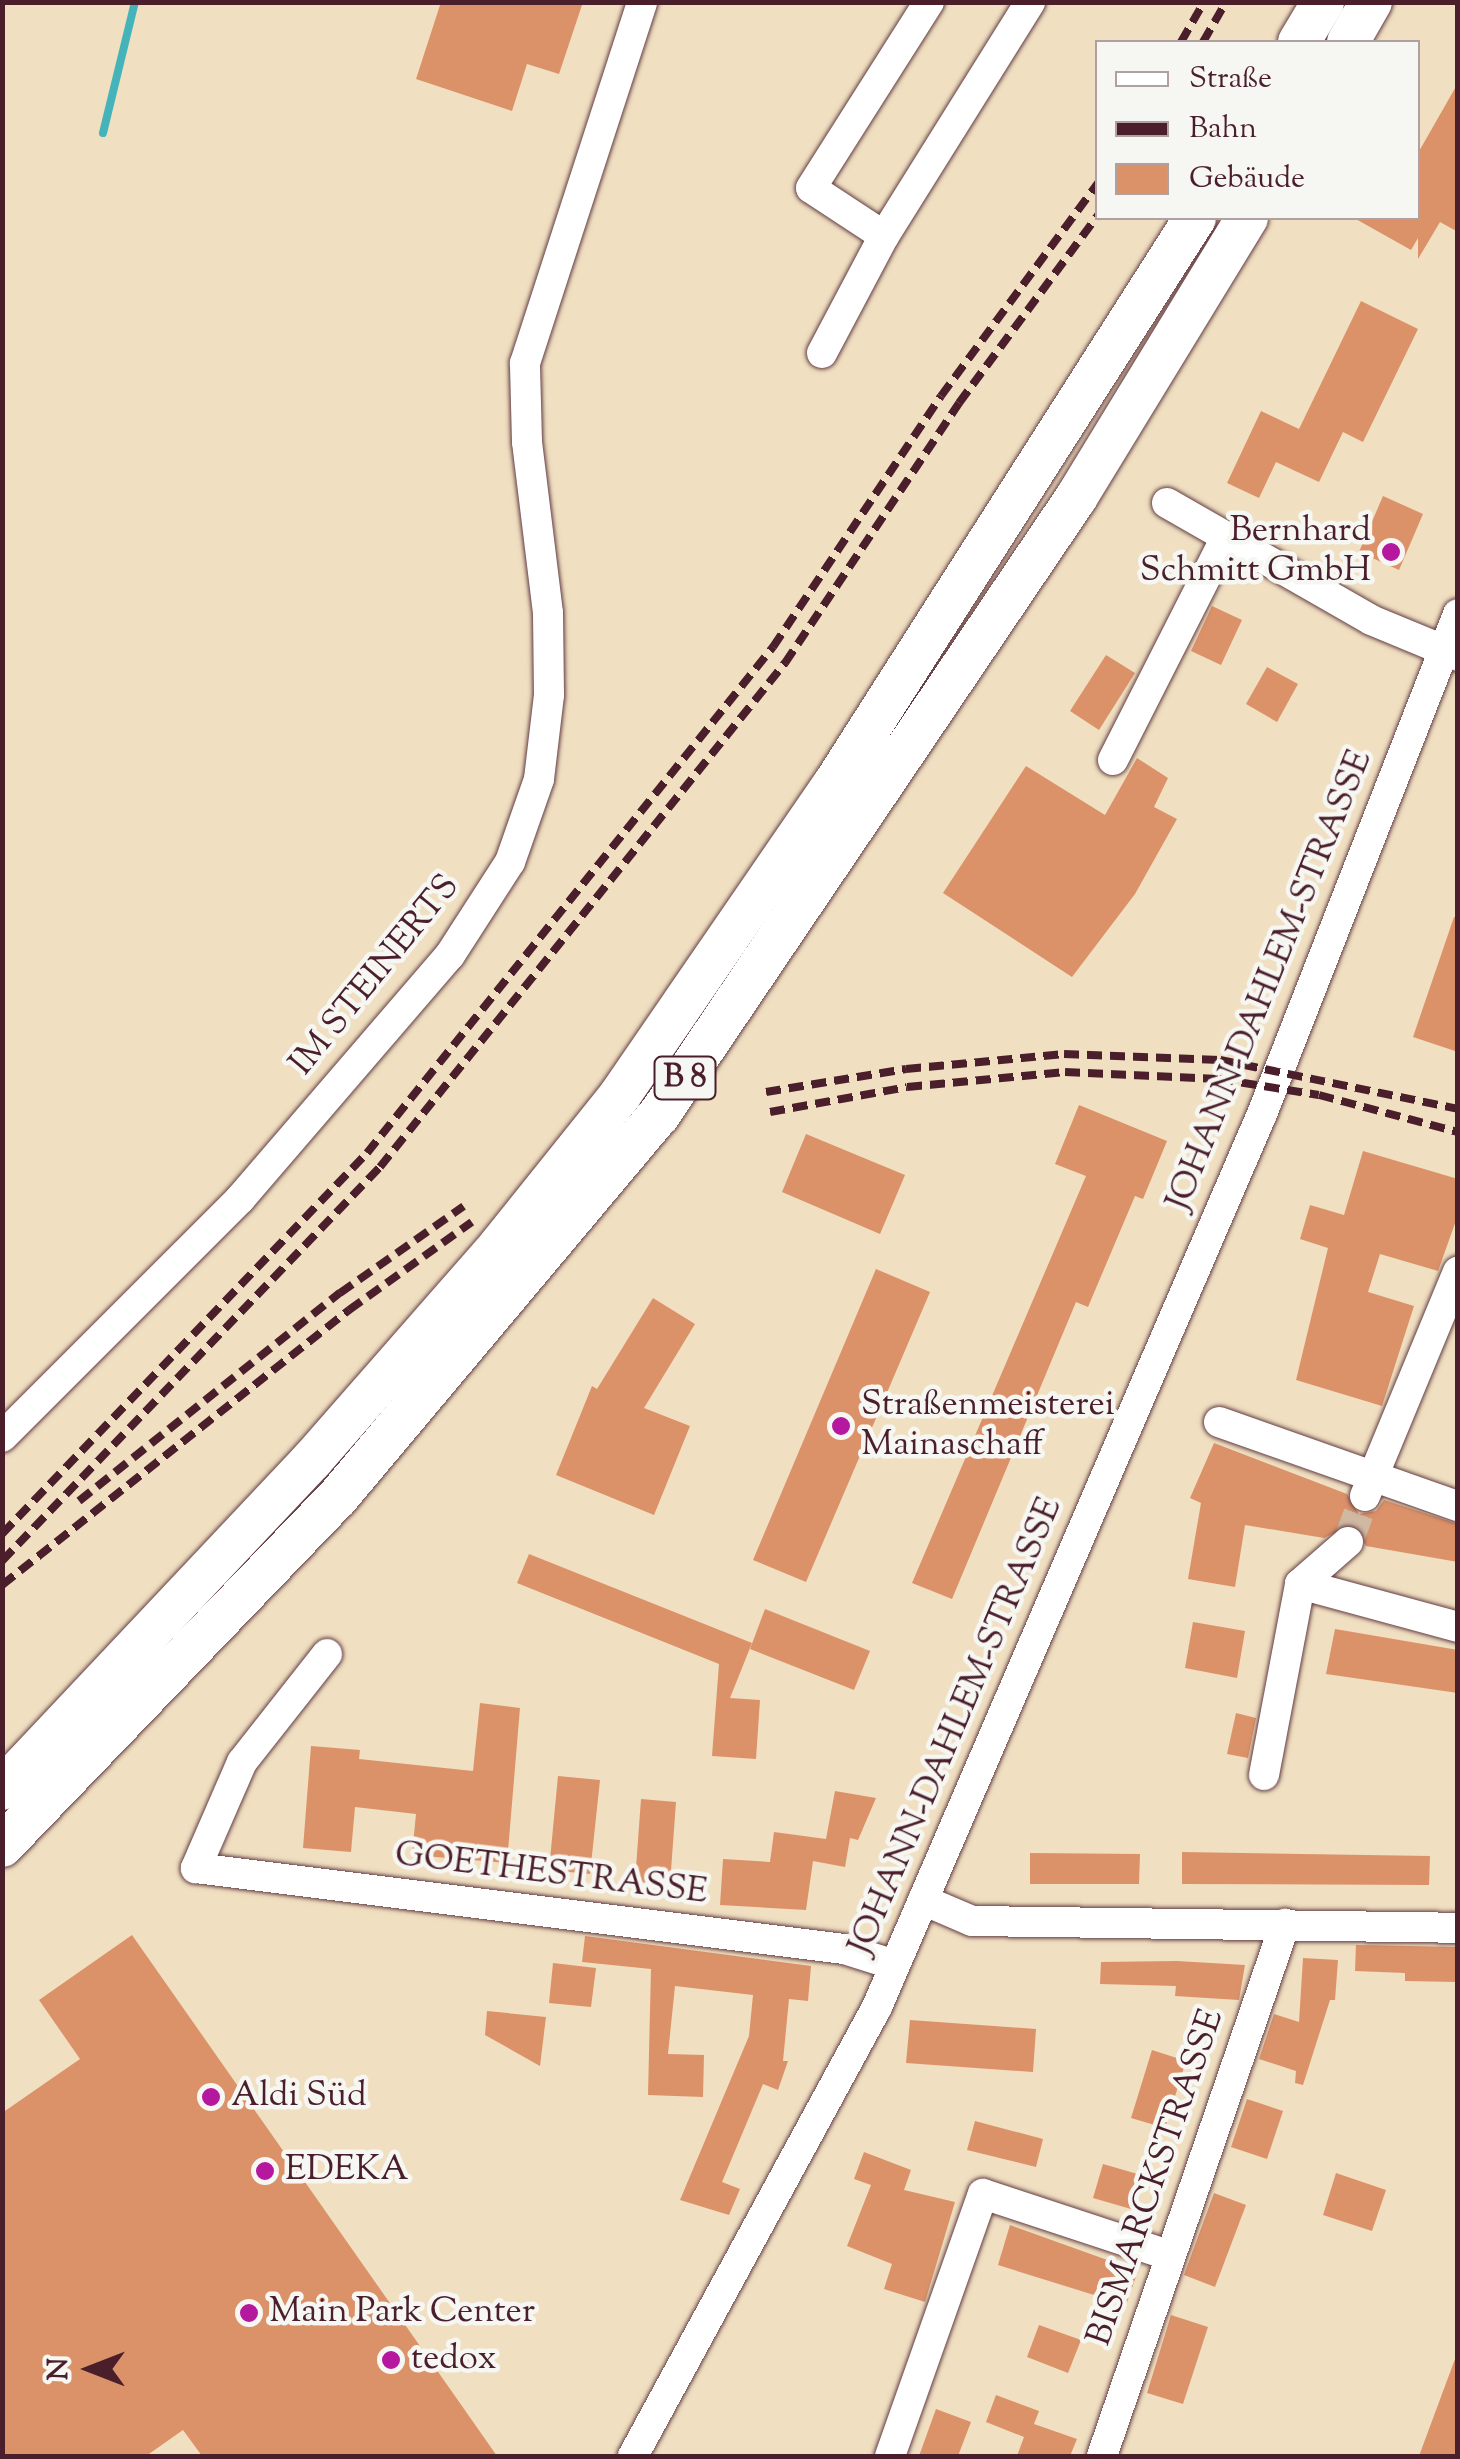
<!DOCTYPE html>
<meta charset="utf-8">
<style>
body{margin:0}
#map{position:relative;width:1460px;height:2459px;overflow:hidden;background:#f0dfc1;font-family:"Sorts Mill Goudy",serif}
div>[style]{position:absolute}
.stream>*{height:8px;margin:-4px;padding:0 4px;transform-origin:4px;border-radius:4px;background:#44b4ba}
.building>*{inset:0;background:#dc9269}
.minor-tunnel>*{height:30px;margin-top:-15px;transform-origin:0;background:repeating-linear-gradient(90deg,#cfb9a3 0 30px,transparent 0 45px)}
.roads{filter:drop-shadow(0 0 2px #633c42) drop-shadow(0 0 2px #633c42)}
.minor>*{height:30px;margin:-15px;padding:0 15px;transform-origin:15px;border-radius:15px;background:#fff}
.highway>*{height:42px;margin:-21px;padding:0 21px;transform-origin:21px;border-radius:21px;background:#fff}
.rail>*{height:8px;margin-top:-4px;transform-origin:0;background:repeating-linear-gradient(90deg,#4a1f2b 0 15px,transparent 0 23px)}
.dots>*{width:28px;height:28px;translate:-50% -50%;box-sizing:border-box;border:5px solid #f6f6f2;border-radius:50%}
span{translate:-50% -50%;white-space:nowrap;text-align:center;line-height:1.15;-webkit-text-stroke:9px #f6f6f2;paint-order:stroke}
.shield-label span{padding:2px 8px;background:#f6f6f2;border:2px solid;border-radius:8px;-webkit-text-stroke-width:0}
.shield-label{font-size:32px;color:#4a1f2b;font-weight:700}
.poi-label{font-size:35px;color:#4a1f2b}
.right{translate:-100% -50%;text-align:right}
.left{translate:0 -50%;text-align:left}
.street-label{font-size:35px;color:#4a1f2b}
.frame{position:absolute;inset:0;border:5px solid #4a1f2b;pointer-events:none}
.legend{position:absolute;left:1095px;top:40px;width:325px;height:180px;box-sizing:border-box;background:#f6f6f2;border:2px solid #b1a0a2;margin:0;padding:12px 18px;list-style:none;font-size:30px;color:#4a1f2b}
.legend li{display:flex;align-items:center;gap:20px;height:50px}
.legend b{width:50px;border:2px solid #b1a0a2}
.north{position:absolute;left:40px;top:2319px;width:100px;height:100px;-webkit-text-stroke:8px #f6f6f2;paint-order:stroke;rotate:270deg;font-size:28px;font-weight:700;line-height:40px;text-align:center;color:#4a1f2b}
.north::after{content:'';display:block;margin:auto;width:35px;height:45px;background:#4a1f2b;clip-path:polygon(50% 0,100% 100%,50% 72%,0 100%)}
</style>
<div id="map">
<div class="stream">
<div style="left:103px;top:133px;width:135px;rotate:-76.3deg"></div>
</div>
<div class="building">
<div style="clip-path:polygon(441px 2px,583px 2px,559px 74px,527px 64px,512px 111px,416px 79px)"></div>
<div style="clip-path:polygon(1458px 83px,1458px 232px,1440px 222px,1418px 259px,1418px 238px,1411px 250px,1354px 218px,1418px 218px,1418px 153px)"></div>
<div style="clip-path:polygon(1361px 301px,1418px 329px,1363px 442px,1343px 432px,1319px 482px,1276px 462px,1259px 498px,1227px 483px,1261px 411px,1299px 429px)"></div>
<div style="clip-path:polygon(1383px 496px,1423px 514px,1399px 570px,1359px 552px)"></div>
<div style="clip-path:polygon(1212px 606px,1242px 620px,1221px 665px,1191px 651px)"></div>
<div style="clip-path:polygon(1106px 655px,1135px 673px,1099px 730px,1070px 711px)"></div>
<div style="clip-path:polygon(1267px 667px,1298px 684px,1277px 722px,1246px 704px)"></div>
<div style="clip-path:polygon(1137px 758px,1168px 778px,1154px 807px,1177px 819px,1135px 894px,1072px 977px,943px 893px,1026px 766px,1105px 815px)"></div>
<div style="clip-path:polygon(1454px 917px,1458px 918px,1458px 1052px,1413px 1037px)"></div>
<div style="clip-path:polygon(1079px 1105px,1167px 1141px,1143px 1199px,1135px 1196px,1088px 1307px,1076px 1302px,952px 1599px,912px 1583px,1086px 1176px,1055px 1164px)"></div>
<div style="clip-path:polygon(806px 1134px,905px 1175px,880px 1234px,782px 1192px)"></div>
<div style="clip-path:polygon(1363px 1151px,1458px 1179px,1458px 1215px,1438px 1271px,1380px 1254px,1368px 1292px,1414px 1306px,1382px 1406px,1296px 1380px,1328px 1248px,1300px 1239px,1310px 1205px,1344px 1215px)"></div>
<div style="clip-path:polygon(876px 1269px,930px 1292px,806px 1582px,753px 1560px)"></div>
<div style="clip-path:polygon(653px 1298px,695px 1324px,644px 1408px,690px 1426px,654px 1515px,556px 1475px,592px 1386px,597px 1389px)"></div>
<div style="clip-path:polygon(1214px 1443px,1347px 1494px,1359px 1514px,1376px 1511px,1384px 1500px,1458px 1524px,1458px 1562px,1366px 1546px,1353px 1524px,1324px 1538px,1245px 1525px,1235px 1587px,1188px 1579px,1201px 1503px,1190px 1498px)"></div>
<div style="clip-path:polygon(529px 1554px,752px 1643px,730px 1698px,760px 1700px,756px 1759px,712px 1756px,719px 1664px,517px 1583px)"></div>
<div style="clip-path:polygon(765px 1609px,870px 1651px,854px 1690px,750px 1649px)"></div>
<div style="clip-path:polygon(1193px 1622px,1245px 1631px,1237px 1678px,1185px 1668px)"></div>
<div style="clip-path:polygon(1335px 1629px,1458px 1650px,1458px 1693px,1326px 1674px)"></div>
<div style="clip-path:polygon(480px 1703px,520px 1708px,507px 1863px,412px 1855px,416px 1814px,355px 1807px,351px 1852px,303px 1848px,311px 1746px,360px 1750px,359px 1759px,473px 1771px)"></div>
<div style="clip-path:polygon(1236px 1713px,1256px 1718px,1248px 1758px,1227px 1754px)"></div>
<div style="clip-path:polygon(558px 1776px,600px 1780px,590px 1874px,549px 1870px)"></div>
<div style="clip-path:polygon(835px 1791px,876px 1798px,858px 1840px,850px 1838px,845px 1867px,813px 1861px,806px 1910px,720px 1905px,723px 1859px,770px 1862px,774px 1832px,826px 1839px)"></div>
<div style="clip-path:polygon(641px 1799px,676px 1802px,670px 1884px,635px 1882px)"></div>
<div style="clip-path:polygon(1182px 1852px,1430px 1856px,1429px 1885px,1182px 1884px)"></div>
<div style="clip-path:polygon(1030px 1853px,1140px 1854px,1139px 1884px,1030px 1884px)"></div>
<div style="clip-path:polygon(132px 1935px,497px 2456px,202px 2456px,183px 2430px,146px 2456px,2px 2456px,2px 2113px,80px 2059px,39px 2000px)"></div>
<div style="clip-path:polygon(585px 1936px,811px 1966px,808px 2001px,789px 1999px,783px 2061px,788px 2061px,778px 2090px,763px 2084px,722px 2182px,740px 2189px,729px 2215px,680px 2200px,749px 2036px,753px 1995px,675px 1986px,668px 2054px,704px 2055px,703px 2097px,648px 2095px,651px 1969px,582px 1962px)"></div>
<div style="clip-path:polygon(1356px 1945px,1458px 1947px,1458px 1982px,1405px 1981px,1405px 1973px,1355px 1971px)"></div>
<div style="clip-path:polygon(1303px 1958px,1338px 1960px,1335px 2000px,1330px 2000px,1303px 2085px,1295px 2083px,1296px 2071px,1259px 2059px,1274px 2014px,1299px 2022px)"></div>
<div style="clip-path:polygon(1177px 1961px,1245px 1965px,1239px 2000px,1175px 1996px,1176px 1986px,1100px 1984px,1101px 1962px)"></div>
<div style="clip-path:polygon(553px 1963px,596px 1968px,591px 2007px,549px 2003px)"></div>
<div style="clip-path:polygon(487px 2011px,546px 2017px,540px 2066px,485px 2035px)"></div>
<div style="clip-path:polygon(910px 2020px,1036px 2029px,1033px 2072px,906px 2063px)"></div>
<div style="clip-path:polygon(1152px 2050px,1186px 2061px,1165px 2128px,1131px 2118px)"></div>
<div style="clip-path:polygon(1247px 2099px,1283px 2111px,1267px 2159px,1231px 2147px)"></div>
<div style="clip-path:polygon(975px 2121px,1043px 2139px,1036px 2167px,967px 2150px)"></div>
<div style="clip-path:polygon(864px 2152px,911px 2170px,904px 2190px,955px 2202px,925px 2302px,884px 2289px,892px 2264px,847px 2246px,871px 2185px,854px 2179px)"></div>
<div style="clip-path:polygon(1103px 2164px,1141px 2175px,1131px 2209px,1093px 2198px)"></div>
<div style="clip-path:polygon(1336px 2173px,1386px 2190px,1372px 2231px,1323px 2215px)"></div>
<div style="clip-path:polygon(1214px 2193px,1246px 2205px,1215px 2287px,1184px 2275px)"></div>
<div style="clip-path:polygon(1010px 2225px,1138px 2271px,1126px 2305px,998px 2265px)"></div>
<div style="clip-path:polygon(1171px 2315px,1208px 2327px,1183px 2404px,1147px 2393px)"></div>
<div style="clip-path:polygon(1039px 2325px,1081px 2340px,1068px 2373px,1027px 2357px)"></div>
<div style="clip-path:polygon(1455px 2359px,1458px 2456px,1419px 2456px)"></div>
<div style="clip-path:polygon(996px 2395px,1039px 2411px,1034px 2424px,1077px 2439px,1070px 2456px,1017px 2456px,1024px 2437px,986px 2422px)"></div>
<div style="clip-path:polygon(936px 2409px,971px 2422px,958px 2456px,919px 2456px)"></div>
</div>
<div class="minor-tunnel">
<div style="left:1348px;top:1542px;width:49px;rotate:-69.7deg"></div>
</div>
<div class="roads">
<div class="minor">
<div style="left:884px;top:236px;width:87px;rotate:-146.7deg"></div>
<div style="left:811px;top:188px;width:220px;rotate:-57.6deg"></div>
<div style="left:822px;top:353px;width:132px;rotate:-62.1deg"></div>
<div style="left:884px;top:236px;width:276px;rotate:-58deg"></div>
<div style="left:1167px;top:503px;width:235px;rotate:29.8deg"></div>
<div style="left:1371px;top:620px;width:94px;rotate:22.5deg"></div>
<div style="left:1113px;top:760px;width:250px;rotate:-63.1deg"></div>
<div style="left:1219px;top:1422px;width:253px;rotate:19.4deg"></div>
<div style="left:2px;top:1437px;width:337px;rotate:-45deg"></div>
<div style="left:240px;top:1199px;width:322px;rotate:-49.3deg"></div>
<div style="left:450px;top:955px;width:111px;rotate:-57.2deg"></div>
<div style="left:510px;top:862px;width:88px;rotate:-70.7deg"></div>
<div style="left:539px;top:779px;width:85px;rotate:-83.2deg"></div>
<div style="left:549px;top:695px;width:82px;rotate:-90.7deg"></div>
<div style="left:548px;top:613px;width:172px;rotate:-97deg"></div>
<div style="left:527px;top:442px;width:79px;rotate:-91.5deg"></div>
<div style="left:525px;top:363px;width:379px;rotate:-72deg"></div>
<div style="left:1365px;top:1496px;width:243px;rotate:-67.5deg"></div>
<div style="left:1348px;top:1542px;width:64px;rotate:138.8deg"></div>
<div style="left:1300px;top:1584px;width:164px;rotate:15.2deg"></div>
<div style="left:327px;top:1654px;width:137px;rotate:128.2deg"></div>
<div style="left:242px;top:1762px;width:116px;rotate:113.5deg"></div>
<div style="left:196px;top:1868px;width:653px;rotate:7.13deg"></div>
<div style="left:844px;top:1949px;width:53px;rotate:17.4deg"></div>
<div style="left:1264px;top:1775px;width:194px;rotate:-79.3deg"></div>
<div style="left:923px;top:1900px;width:53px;rotate:23.2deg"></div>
<div style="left:972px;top:1921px;width:486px;rotate:0.8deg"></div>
<div style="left:633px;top:2456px;width:511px;rotate:-61.48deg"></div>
<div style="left:877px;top:2007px;width:972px;rotate:-66.68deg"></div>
<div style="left:1262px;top:1114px;width:537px;rotate:-68.59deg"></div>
<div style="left:890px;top:2456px;width:278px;rotate:-70.5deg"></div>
<div style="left:983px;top:2194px;width:196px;rotate:18.2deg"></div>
<div style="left:1102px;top:2456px;width:563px;rotate:-71.02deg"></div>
</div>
<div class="highway">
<div style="left:1299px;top:42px;width:47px;rotate:-59deg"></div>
<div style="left:1348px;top:42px;width:46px;rotate:-60.1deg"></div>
<div style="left:2px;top:1789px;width:452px;rotate:-46.7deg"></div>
<div style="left:312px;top:1460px;width:286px;rotate:-48.8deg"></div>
<div style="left:500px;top:1245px;width:192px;rotate:-51.3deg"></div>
<div style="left:620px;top:1095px;width:378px;rotate:-55.5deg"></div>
<div style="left:834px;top:784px;width:671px;rotate:-57.47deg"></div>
<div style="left:2px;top:1846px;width:484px;rotate:-46.1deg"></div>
<div style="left:338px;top:1497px;width:499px;rotate:-50deg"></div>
<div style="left:659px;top:1115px;width:745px;rotate:-55.95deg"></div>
<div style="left:1076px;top:498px;width:328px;rotate:-58.6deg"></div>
</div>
</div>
<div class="rail">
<div style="left:1181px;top:42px;width:46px;rotate:-60.1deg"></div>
<div style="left:1203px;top:42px;width:46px;rotate:-60.1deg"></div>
<div style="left:766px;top:1092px;width:142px;rotate:-9.3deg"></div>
<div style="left:906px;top:1069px;width:159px;rotate:-5.4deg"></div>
<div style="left:1064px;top:1054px;width:156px;rotate:2.2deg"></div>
<div style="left:1220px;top:1060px;width:243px;rotate:11.6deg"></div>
<div style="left:770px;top:1112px;width:139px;rotate:-10.3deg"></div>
<div style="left:907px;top:1087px;width:159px;rotate:-5.4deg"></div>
<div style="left:1065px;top:1072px;width:154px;rotate:2.6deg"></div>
<div style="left:1219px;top:1079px;width:101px;rotate:9.1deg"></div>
<div style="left:1319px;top:1095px;width:144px;rotate:14.9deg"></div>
<div style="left:79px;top:1501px;width:334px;rotate:-38.6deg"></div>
<div style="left:340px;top:1293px;width:151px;rotate:-35.1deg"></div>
<div style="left:2px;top:1534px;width:528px;rotate:-46.23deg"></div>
<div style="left:367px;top:1153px;width:649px;rotate:-51.26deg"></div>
<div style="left:773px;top:647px;width:302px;rotate:-56.2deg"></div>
<div style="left:941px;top:396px;width:265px;rotate:-53.6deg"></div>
<div style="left:2px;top:1561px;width:546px;rotate:-46.19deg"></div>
<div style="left:380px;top:1167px;width:647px;rotate:-51.22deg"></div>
<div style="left:785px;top:663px;width:313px;rotate:-56.2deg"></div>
<div style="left:959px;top:403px;width:234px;rotate:-53.5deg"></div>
<div style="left:2px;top:1585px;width:443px;rotate:-38.4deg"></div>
<div style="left:349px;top:1310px;width:151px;rotate:-35.6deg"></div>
</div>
<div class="dots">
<div style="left:1391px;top:552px;background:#b5179e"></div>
<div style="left:841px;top:1426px;background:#b5179e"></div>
<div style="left:211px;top:2097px;background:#b5179e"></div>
<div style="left:265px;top:2171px;background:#b5179e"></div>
<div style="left:249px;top:2313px;background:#b5179e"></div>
<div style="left:391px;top:2360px;background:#b5179e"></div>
</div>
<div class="shield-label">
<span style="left:685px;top:1078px">B 8</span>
</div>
<div class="poi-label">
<span class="right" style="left:1371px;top:552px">Bernhard<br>Schmitt GmbH</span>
<span class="left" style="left:861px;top:1426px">Straßenmeisterei<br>Mainaschaff</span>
<span class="left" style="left:231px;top:2097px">Aldi Süd</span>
<span class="left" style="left:285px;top:2171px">EDEKA</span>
<span class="left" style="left:269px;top:2313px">Main Park Center</span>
<span class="left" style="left:411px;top:2360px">tedox</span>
</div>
<div class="street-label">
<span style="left:376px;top:976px;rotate:-51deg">IM STEINERTS</span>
<span style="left:1271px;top:981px;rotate:-68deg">JOHANN-DAHLEM-STRASSE</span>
<span style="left:957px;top:1727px;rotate:-67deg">JOHANN-DAHLEM-STRASSE</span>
<span style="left:551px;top:1875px;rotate:7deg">GOETHESTRASSE</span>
<span style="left:1157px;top:2178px;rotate:-71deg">BISMARCKSTRASSE</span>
</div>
<div class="frame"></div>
<ul class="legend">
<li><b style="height:12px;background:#fff"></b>Straße</li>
<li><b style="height:12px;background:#4a1f2b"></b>Bahn</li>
<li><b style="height:28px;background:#dc9269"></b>Gebäude</li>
</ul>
<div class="north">N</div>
</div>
